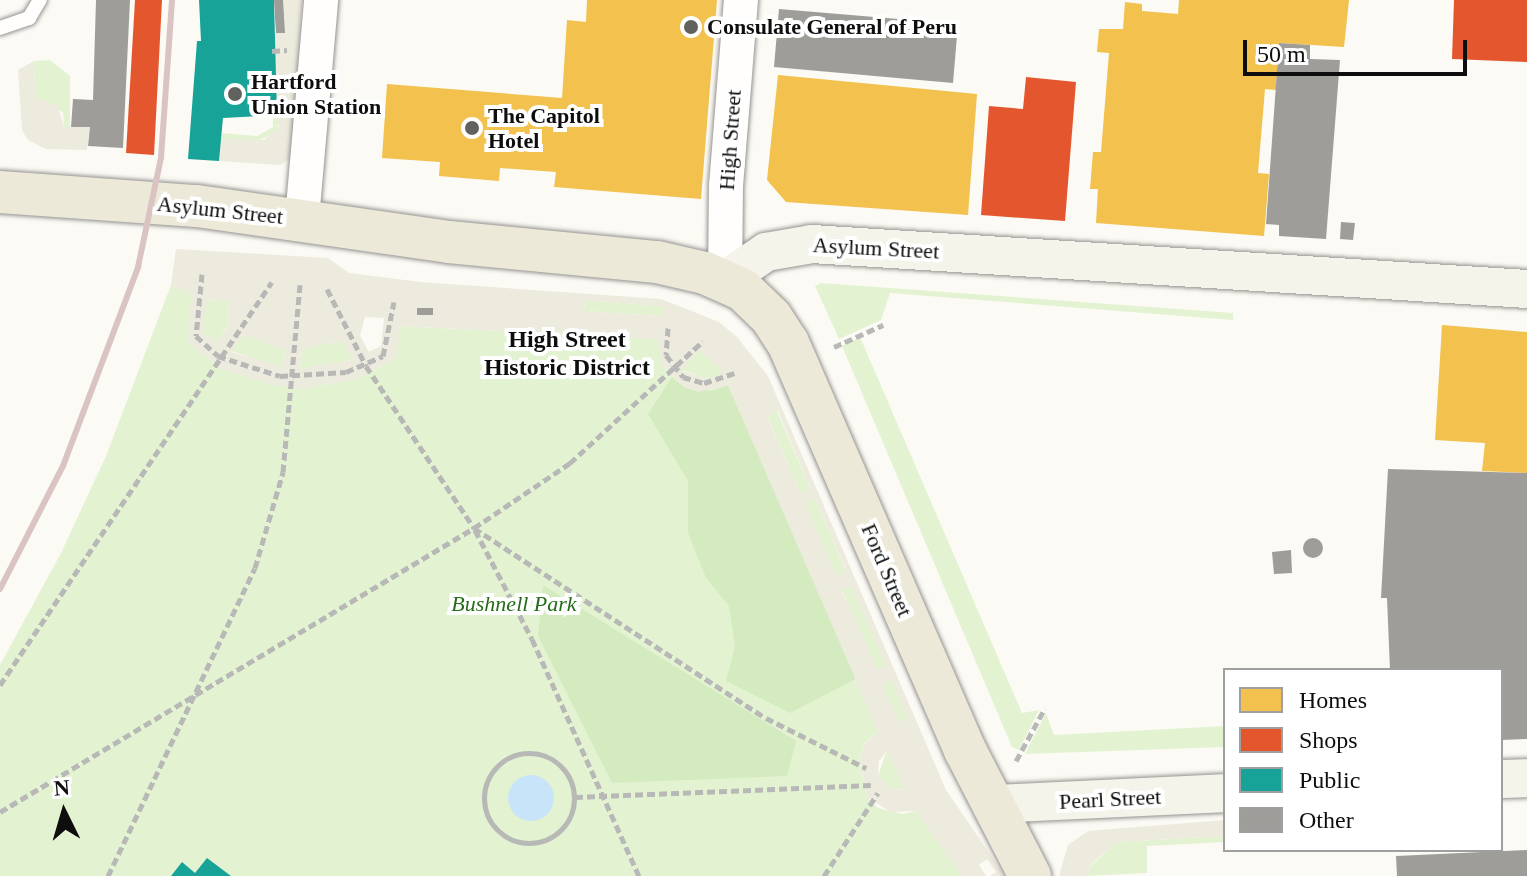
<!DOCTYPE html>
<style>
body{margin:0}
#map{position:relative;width:1527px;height:876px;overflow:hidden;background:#fcfaf4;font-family:Georgia,serif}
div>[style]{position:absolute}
.green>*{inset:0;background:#e3f3d2}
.forest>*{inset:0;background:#d3ebbf}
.plaza>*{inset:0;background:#edeade}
.water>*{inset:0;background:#c7e4f9}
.round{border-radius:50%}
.homes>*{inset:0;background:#f2c14e}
.shops>*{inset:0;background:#e4572e}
.public>*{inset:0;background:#17a398}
.building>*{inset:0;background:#9f9d99}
.path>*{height:5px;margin-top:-2.5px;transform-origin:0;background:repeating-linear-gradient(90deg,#b8b8b7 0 8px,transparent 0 12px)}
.path>.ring{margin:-2.5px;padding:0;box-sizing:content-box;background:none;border:5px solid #b8b8b7;border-radius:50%}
.roads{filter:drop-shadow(0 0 2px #959492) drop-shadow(0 0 2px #959492)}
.service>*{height:14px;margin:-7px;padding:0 7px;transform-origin:7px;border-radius:7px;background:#fffefd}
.tertiary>*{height:34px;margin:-17px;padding:0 17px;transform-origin:17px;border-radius:17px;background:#fffefd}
.secondary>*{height:38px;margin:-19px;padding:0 19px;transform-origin:19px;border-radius:19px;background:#f5f4ea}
.primary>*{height:42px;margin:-21px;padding:0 21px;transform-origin:21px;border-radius:21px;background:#ede9d9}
.rail>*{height:6px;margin:-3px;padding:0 3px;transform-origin:3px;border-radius:3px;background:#d9c4c3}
.dots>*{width:22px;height:22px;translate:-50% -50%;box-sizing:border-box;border:4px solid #fff;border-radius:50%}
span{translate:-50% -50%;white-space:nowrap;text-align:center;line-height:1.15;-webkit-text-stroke:8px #fff;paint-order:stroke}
.poi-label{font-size:22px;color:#0e0e0e;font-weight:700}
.left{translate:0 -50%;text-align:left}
.street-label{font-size:22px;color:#0e0e0e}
.park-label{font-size:22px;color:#256c19;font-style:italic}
.neighbourhood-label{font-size:24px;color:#0e0e0e;font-weight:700}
.legend{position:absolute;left:1223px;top:668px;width:280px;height:184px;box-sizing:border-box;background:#fff;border:2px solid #9f9f9f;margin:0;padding:10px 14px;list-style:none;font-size:24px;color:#0e0e0e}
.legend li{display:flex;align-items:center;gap:16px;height:40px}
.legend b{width:40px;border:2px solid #9f9f9f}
.north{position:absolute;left:24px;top:772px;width:80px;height:80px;-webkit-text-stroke:6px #fff;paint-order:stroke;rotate:355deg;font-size:22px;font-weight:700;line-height:32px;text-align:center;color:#0e0e0e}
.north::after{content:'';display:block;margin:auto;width:28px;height:36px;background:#0e0e0e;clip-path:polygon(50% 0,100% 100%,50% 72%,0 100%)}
.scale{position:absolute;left:1243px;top:40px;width:224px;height:36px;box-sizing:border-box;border:4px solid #0e0e0e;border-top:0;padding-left:10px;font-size:24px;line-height:28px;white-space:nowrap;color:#0e0e0e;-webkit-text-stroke:6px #fff;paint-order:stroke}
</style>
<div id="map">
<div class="green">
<div style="clip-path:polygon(50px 60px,70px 76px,70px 127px,64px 127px,63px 112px,35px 98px,34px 61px)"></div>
<div style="clip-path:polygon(277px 63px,282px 118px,274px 133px,258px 141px,221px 139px,222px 133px,257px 136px,273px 127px,273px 64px)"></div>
<div style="clip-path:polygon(821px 283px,1233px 313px,1233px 320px,890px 293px,881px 320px,839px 339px,815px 286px)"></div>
<div style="clip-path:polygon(171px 285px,192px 295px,188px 342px,222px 369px,275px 385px,301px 389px,361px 378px,397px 357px,399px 326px,659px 339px,662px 365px,684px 387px,698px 392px,728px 385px,878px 731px,864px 744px,859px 759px,868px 798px,878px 808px,903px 814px,916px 811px,962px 876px,0 876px,0 665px,61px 553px,106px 456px)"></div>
<div style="clip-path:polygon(206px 299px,227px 301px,228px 326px,216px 342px,202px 333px)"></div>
<div style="clip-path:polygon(585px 300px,664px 306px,662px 316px,584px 311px)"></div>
<div style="clip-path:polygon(243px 335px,285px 350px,284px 368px,231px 351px)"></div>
<div style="clip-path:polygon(860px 337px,1022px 713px,1039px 710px,1019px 750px,1012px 747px,842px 346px)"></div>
<div style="clip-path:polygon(342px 341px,353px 360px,300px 369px,302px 349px)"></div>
<div style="clip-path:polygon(699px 350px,724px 371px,709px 379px,680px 370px)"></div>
<div style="clip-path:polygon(777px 411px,810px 488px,800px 493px,767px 415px)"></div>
<div style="clip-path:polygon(815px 498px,846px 571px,835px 575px,804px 502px)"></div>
<div style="clip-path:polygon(851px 586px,887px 666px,877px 670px,842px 590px)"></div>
<div style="clip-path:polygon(892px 680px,909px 719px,899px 723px,882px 685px)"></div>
<div style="clip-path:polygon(1046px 713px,1054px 735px,1225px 726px,1225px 747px,1025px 754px)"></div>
<div style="clip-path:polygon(887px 750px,906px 790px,890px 789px,878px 776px)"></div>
<div style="clip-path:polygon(1225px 836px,1225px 842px,1147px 846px,1147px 873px,1088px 876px,1090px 866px,1117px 842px)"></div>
</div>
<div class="forest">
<div style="clip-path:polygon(672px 377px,684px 387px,712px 391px,728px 385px,856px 679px,790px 713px,726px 681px,735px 646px,729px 606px,706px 578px,688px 533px,688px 481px,648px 414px)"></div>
<div style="clip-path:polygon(543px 585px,796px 741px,787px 776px,612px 783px,538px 636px)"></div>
</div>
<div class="plaza">
<div style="clip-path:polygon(283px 0,302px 0,292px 158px,280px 165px,219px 161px,221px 139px,264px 140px,279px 126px,272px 43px,276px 33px,284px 33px)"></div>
<div style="clip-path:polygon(34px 61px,35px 98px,58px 105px,64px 127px,90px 127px,87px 150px,46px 149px,28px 140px,22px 130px,18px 70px)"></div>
<div style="clip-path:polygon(evenodd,176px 249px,328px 258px,349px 273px,420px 282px,661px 299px,719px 322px,737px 337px,768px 376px,946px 790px,1005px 876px,990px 876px,996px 872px,987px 859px,979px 865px,986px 876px,962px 876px,916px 811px,891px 812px,868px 798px,859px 759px,864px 745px,878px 731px,728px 385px,698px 392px,684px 387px,662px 365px,658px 339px,400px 326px,397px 357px,361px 378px,301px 389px,275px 385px,222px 369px,188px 342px,191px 295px,171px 285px,176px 249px,207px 299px,227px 301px,228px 327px,216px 342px,202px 333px,207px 299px,176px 249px,585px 300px,663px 306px,664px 306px,661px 316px,584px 311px,585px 300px,176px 249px,365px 317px,384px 318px,381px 346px,369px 352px,360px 336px,365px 317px,176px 249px,243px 335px,285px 350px,284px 367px,231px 352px,243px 335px,176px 249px,342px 341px,353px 360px,300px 369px,302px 349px,342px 341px,176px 249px,699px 350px,723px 371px,709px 379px,681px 371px,699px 350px,176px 249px,778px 411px,810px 488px,800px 493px,767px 416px,778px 411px,176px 249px,815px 498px,846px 570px,836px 575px,805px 503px,815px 498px,176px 249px,851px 586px,886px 665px,878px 670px,842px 591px,851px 586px,176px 249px,892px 681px,908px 718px,900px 723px,882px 685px,892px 681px,176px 249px,887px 751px,905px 790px,890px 789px,878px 776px,879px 761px,887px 751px)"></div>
<div style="clip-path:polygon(1225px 820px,1225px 836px,1117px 842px,1090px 865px,1088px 876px,1059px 876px,1068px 845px,1088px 831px)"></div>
</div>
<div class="water">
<div class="round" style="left:508px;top:775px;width:46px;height:46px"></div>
</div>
<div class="homes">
<div style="clip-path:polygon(587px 0,717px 0,701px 199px,554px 187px,556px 172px,500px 168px,499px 181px,439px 176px,440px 162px,382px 158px,387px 84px,562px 98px,567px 20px,586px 22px)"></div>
<div style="clip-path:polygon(1179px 0,1349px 0,1344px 47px,1279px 43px,1276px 90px,1265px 89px,1258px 173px,1269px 174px,1264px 236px,1096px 223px,1098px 189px,1090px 189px,1093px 152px,1101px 152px,1109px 53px,1097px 52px,1099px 29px,1123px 29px,1125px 2px,1142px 4px,1142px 11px,1178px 14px)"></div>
<div style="clip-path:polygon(778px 75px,977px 94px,968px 215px,786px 202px,767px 180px)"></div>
<div style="clip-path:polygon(1442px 325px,1527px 332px,1527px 473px,1482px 471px,1485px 443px,1435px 440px)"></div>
</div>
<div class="shops">
<div style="clip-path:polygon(135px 0,162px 0,154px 155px,126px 153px)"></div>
<div style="clip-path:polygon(1454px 0,1527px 0,1527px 62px,1452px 59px)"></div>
<div style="clip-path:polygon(1026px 77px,1076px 82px,1065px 221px,981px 215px,989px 106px,1023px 109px)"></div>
</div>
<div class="public">
<div style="clip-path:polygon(199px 0,274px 0,277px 115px,223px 118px,219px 161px,188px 159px,197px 41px,201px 41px)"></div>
<div style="clip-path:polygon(207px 858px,231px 876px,171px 876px,182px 862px,195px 873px)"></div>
</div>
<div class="building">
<div style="clip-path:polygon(96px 0,130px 0,123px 148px,88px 146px,90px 127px,71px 127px,73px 99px,93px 100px)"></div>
<div style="clip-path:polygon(274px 0,283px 0,285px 33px,276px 33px)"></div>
<div style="clip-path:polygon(779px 9px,958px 24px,953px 83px,774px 67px)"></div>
<div style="clip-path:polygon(1279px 43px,1310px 45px,1310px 59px,1340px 60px,1326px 239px,1279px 236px,1279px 225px,1266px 224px)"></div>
<div style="clip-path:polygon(1341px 222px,1355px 223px,1353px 240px,1340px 239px)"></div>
<div style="clip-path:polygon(417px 308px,433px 308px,433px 315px,417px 315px)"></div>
<div style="clip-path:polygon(1388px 469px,1527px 473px,1527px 739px,1501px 740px,1501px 670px,1390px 670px,1387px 598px,1381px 598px)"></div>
<div class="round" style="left:1303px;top:538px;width:20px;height:20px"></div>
<div style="clip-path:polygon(1291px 550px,1292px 573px,1274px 574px,1272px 552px)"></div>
<div style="clip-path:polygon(1527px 850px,1527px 876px,1397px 876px,1396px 856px)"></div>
</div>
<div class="path">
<div style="left:272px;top:51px;width:15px;rotate:-4deg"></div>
<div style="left:202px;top:274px;width:62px;rotate:95.5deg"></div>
<div style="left:196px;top:336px;width:30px;rotate:42deg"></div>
<div style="left:218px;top:356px;width:65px;rotate:17.9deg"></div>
<div style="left:280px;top:376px;width:66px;rotate:-3.5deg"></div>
<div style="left:346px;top:372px;width:40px;rotate:-23.4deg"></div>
<div style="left:383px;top:356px;width:55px;rotate:-78.5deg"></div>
<div style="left:327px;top:289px;width:86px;rotate:63.1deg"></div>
<div style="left:366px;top:366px;width:195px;rotate:56.3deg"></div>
<div style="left:474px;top:528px;width:348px;rotate:33.1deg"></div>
<div style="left:766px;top:718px;width:112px;rotate:26.6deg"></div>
<div style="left:668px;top:328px;width:27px;rotate:94deg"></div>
<div style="left:666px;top:355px;width:28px;rotate:52deg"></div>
<div style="left:683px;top:377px;width:22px;rotate:16deg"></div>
<div style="left:704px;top:383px;width:32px;rotate:-18deg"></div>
<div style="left:834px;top:347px;width:54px;rotate:-24.2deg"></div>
<div style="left:475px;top:530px;width:123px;rotate:62.4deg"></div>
<div style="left:532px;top:639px;width:260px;rotate:65.7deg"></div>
<div style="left:0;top:685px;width:486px;rotate:-56deg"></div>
<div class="ring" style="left:484px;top:753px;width:85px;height:85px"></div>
<div style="left:1016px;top:761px;width:60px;rotate:-61.3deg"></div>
<div style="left:575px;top:797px;width:296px;rotate:-2.3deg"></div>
<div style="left:0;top:812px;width:553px;rotate:-30.93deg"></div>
<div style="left:474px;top:528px;width:116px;rotate:-34.1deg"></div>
<div style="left:570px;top:463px;width:180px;rotate:-42.5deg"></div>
<div style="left:108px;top:876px;width:341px;rotate:-64.5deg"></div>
<div style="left:255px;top:568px;width:100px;rotate:-73.7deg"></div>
<div style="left:283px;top:472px;width:188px;rotate:-84.8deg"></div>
<div style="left:824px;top:876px;width:99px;rotate:-57deg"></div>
</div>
<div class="roads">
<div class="service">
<div style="left:0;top:28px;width:31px;rotate:-19deg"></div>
<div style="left:29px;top:18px;width:21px;rotate:-59deg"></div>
</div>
<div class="tertiary">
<div style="left:302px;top:219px;width:220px;rotate:-85deg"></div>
<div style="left:725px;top:280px;width:94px;rotate:-89.4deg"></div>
<div style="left:726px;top:186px;width:187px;rotate:-85.4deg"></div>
</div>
<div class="secondary">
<div style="left:725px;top:280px;width:50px;rotate:-34.3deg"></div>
<div style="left:766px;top:252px;width:47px;rotate:-9.9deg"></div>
<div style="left:812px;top:244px;width:716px;rotate:3.6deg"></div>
<div style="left:1501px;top:779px;width:26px;rotate:-2deg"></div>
<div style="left:994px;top:804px;width:231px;rotate:-2.7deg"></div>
</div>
<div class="primary">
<div style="left:0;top:192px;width:197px;rotate:4.1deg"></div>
<div style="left:197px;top:206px;width:255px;rotate:8.1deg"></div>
<div style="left:449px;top:242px;width:209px;rotate:5.5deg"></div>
<div style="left:657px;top:262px;width:49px;rotate:12.9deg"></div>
<div style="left:705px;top:273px;width:42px;rotate:24.1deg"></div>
<div style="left:743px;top:290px;width:39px;rotate:44deg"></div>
<div style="left:771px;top:317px;width:31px;rotate:57deg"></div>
<div style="left:788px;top:343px;width:444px;rotate:66.5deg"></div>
<div style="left:965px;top:750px;width:142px;rotate:62.7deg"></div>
</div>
</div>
<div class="rail">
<div style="left:0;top:589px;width:138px;rotate:-62.9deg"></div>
<div style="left:63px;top:466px;width:213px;rotate:-69.3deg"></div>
<div style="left:138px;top:267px;width:111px;rotate:-78.1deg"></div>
<div style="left:161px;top:158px;width:158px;rotate:-86deg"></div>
</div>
<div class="dots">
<div style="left:691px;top:27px;background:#61615e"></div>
<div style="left:235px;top:94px;background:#61615e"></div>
<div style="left:472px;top:128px;background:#61615e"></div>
</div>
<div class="poi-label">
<span class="left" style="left:707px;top:27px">Consulate General of Peru</span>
<span class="left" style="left:251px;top:94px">Hartford<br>Union Station</span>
<span class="left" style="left:488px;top:128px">The Capitol<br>Hotel</span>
</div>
<div class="street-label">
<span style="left:730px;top:140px;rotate:-86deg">High Street</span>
<span style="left:220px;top:210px;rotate:6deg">Asylum Street</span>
<span style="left:876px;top:248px;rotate:3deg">Asylum Street</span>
<span style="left:887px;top:570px;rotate:67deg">Ford Street</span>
<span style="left:1110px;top:799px;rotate:-3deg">Pearl Street</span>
</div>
<div class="park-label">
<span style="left:514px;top:604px">Bushnell Park</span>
</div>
<div class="neighbourhood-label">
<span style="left:567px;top:354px">High Street<br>Historic District</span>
</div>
<ul class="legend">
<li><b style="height:22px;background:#f2c14e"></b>Homes</li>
<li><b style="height:22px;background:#e4572e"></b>Shops</li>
<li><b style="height:22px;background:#17a398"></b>Public</li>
<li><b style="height:22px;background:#9f9d99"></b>Other</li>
</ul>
<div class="north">N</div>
<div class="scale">50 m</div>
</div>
